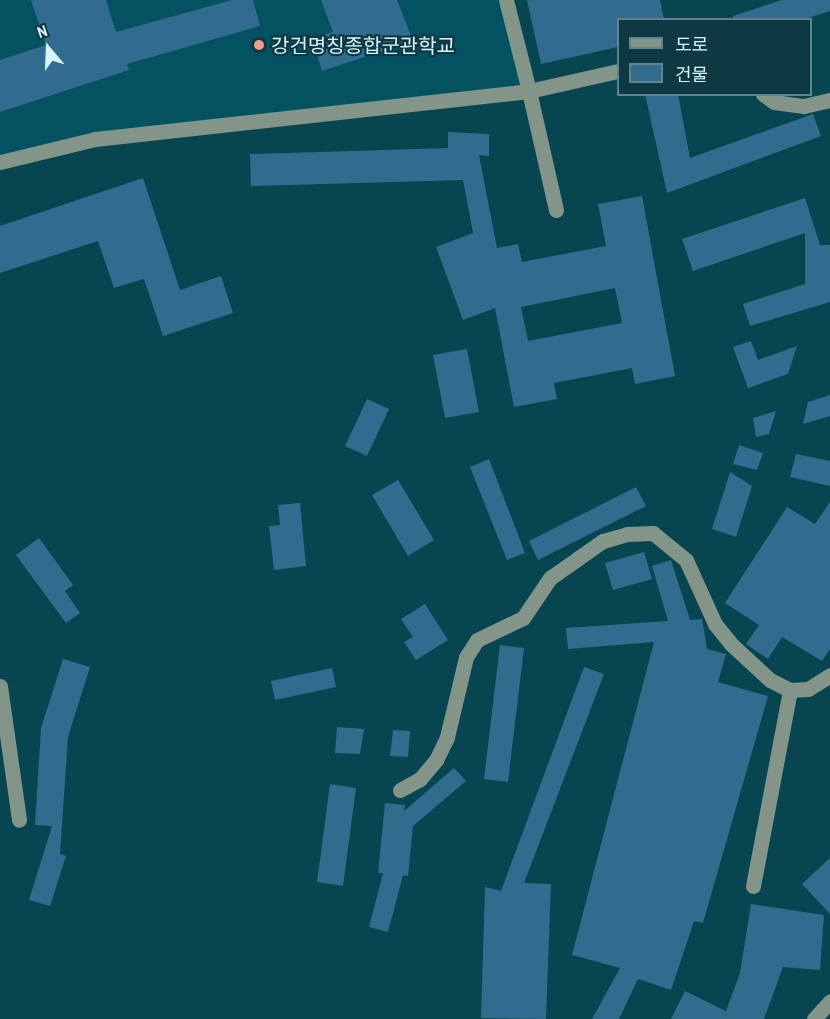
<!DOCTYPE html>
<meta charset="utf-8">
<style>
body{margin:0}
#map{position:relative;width:830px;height:1019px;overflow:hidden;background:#074551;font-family:"Archivo Narrow","Noto Sans KR",sans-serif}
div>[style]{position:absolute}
.built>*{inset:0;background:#045261}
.building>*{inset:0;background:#316c8e}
.minor>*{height:15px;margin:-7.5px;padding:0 7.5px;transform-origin:7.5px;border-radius:7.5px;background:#839589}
.dots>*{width:16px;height:16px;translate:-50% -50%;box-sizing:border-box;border:3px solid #0e3943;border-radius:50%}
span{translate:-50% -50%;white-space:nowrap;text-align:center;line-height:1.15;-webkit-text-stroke:4.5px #0e3943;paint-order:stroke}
.poi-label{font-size:20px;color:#d8f4fb}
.left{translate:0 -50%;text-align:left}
.legend{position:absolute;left:617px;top:18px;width:195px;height:78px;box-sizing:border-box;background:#0e3943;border:2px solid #5f848d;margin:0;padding:8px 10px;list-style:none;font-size:18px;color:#d8f4fb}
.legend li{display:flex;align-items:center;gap:12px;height:30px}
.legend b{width:30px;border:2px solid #5f848d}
.north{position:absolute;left:18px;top:18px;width:60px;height:60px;-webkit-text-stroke:4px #0e3943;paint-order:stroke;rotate:341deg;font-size:16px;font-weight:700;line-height:24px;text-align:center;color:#d8f4fb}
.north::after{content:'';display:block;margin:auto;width:21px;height:27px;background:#d8f4fb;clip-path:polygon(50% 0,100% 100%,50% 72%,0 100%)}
</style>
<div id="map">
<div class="built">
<div style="clip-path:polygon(0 0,506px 0,529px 91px,95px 139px,0 162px)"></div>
</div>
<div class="building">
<div style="clip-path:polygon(31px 0,106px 0,116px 32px,232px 0,253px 0,260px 26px,127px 64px,129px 70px,0 112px,0 60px,46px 45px)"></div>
<div style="clip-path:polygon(321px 0,397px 0,413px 41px,322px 71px,312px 38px,333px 32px)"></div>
<div style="clip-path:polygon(527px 0,660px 0,664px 20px,618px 20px,618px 47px,541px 64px)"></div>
<div style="clip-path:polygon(782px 0,830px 0,830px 11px,802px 20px,733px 20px,733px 16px)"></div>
<div style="clip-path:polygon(645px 94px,678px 94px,690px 158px,813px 114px,821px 136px,667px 193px)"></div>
<div style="clip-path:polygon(evenodd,448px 132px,489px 134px,489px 156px,479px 155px,497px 248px,518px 244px,522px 262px,606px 246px,598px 204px,642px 196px,675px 376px,635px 384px,632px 368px,554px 383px,557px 399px,514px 407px,495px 308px,463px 320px,436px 247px,473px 233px,463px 180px,251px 186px,250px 154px,448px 148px,448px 132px,615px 288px,622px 323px,528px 341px,521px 307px,615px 288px)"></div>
<div style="clip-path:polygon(143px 178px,180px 290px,221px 276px,233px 313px,163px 336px,144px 279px,114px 288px,98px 241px,0 273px,0 226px)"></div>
<div style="clip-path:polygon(805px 198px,820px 245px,830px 245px,830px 302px,750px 326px,743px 304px,805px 284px,805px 233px,693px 271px,682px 239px)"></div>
<div style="clip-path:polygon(751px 341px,758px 360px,797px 346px,788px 374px,748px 388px,733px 347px)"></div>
<div style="clip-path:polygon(467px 349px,479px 412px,445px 418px,433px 355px)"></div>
<div style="clip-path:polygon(830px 395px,830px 416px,803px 424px,808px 402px)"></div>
<div style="clip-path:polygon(367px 399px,389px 409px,367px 456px,345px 446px)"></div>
<div style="clip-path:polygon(776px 411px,769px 434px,756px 437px,753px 418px)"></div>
<div style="clip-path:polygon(739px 445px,763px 453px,757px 470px,733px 464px)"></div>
<div style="clip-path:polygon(796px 454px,830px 461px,830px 486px,790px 477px)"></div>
<div style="clip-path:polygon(489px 459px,525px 553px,507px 560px,470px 467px)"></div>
<div style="clip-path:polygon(730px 472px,752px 486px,736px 537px,712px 529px)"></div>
<div style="clip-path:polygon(398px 480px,434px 540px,408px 556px,372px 495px)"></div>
<div style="clip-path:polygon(636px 487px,646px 506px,538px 560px,529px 541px)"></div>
<div style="clip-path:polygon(830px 502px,830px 649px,822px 661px,782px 637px,768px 659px,746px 644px,759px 625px,725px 603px,787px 507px,815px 524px)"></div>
<div style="clip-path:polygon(300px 503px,306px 566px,274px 570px,269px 526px,280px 525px,278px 505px)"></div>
<div style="clip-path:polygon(39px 538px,73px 585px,65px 591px,80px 613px,66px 623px,16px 555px)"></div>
<div style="clip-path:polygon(644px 552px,652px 579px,613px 590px,605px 563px)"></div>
<div style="clip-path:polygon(671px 560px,690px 620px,702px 619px,707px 649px,726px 654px,718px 682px,768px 696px,703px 923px,694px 921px,671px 990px,638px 979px,619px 1019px,592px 1019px,620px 968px,572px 955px,654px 642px,568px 649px,566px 628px,668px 621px,652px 566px)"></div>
<div style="clip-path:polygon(425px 604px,448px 640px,416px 660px,404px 642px,413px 637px,401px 619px)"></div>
<div style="clip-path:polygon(500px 645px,524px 648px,508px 782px,484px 779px)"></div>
<div style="clip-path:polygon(63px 659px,90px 667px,68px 737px,60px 854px,66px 856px,50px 906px,29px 900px,52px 826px,35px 825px,41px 728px)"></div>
<div style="clip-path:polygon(584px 667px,604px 674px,524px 883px,551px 884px,546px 1019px,481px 1018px,485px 887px,501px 891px)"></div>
<div style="clip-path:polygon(332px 668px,336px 687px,275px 700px,271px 681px)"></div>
<div style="clip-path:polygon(337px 727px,364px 729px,360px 754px,335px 753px)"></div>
<div style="clip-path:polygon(393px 730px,410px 731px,408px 757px,390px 756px)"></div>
<div style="clip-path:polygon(454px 768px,466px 781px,413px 826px,408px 876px,403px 875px,388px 932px,369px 927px,383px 873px,378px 873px,385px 803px,405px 805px,404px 811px)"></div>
<div style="clip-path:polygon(330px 784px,356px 788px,343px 886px,317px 882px)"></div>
<div style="clip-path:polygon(830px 858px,830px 914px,802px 884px)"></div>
<div style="clip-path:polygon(751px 904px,824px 915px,820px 970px,783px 967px,764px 1019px,671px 1019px,685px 991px,726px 1011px,740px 973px)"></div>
</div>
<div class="minor">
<div style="left:506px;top:0;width:94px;rotate:75.8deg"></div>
<div style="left:529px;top:91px;width:91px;rotate:-12.7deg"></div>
<div style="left:763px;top:94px;width:14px;rotate:36deg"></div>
<div style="left:774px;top:102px;width:30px;rotate:8deg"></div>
<div style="left:804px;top:106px;width:27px;rotate:-13deg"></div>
<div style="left:0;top:162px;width:98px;rotate:-13.6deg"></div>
<div style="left:95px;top:139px;width:437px;rotate:-6.3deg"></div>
<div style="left:529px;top:91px;width:122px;rotate:77.2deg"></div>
<div style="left:0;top:686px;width:135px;rotate:81.9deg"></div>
<div style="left:400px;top:790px;width:23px;rotate:-29deg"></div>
<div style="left:420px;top:779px;width:25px;rotate:-50deg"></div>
<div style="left:436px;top:760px;width:25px;rotate:-64deg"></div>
<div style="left:447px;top:737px;width:82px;rotate:-76.6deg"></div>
<div style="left:466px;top:657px;width:20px;rotate:-57deg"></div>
<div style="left:477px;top:640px;width:51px;rotate:-25.6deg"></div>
<div style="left:523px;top:618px;width:48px;rotate:-56deg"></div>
<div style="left:550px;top:578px;width:33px;rotate:-35deg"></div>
<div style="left:577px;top:559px;width:32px;rotate:-35deg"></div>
<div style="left:603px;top:541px;width:25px;rotate:-16deg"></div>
<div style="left:627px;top:534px;width:26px;rotate:-2deg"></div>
<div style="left:653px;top:533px;width:43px;rotate:39.3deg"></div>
<div style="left:686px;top:560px;width:70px;rotate:65.6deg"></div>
<div style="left:715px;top:624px;width:26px;rotate:51deg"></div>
<div style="left:731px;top:644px;width:53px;rotate:42.7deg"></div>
<div style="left:770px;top:680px;width:22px;rotate:27deg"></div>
<div style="left:790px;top:690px;width:18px;rotate:-3deg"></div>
<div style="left:808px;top:689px;width:26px;rotate:-32deg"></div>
<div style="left:753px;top:886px;width:199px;rotate:-79.3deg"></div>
<div style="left:814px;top:1019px;width:24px;rotate:-48deg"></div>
</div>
<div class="dots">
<div style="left:259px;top:45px;background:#f49e87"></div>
</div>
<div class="poi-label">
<span class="left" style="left:271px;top:45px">강건명칭종합군관학교</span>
</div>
<ul class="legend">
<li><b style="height:8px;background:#839589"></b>도로</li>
<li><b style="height:16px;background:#316c8e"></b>건물</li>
</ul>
<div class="north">N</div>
</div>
